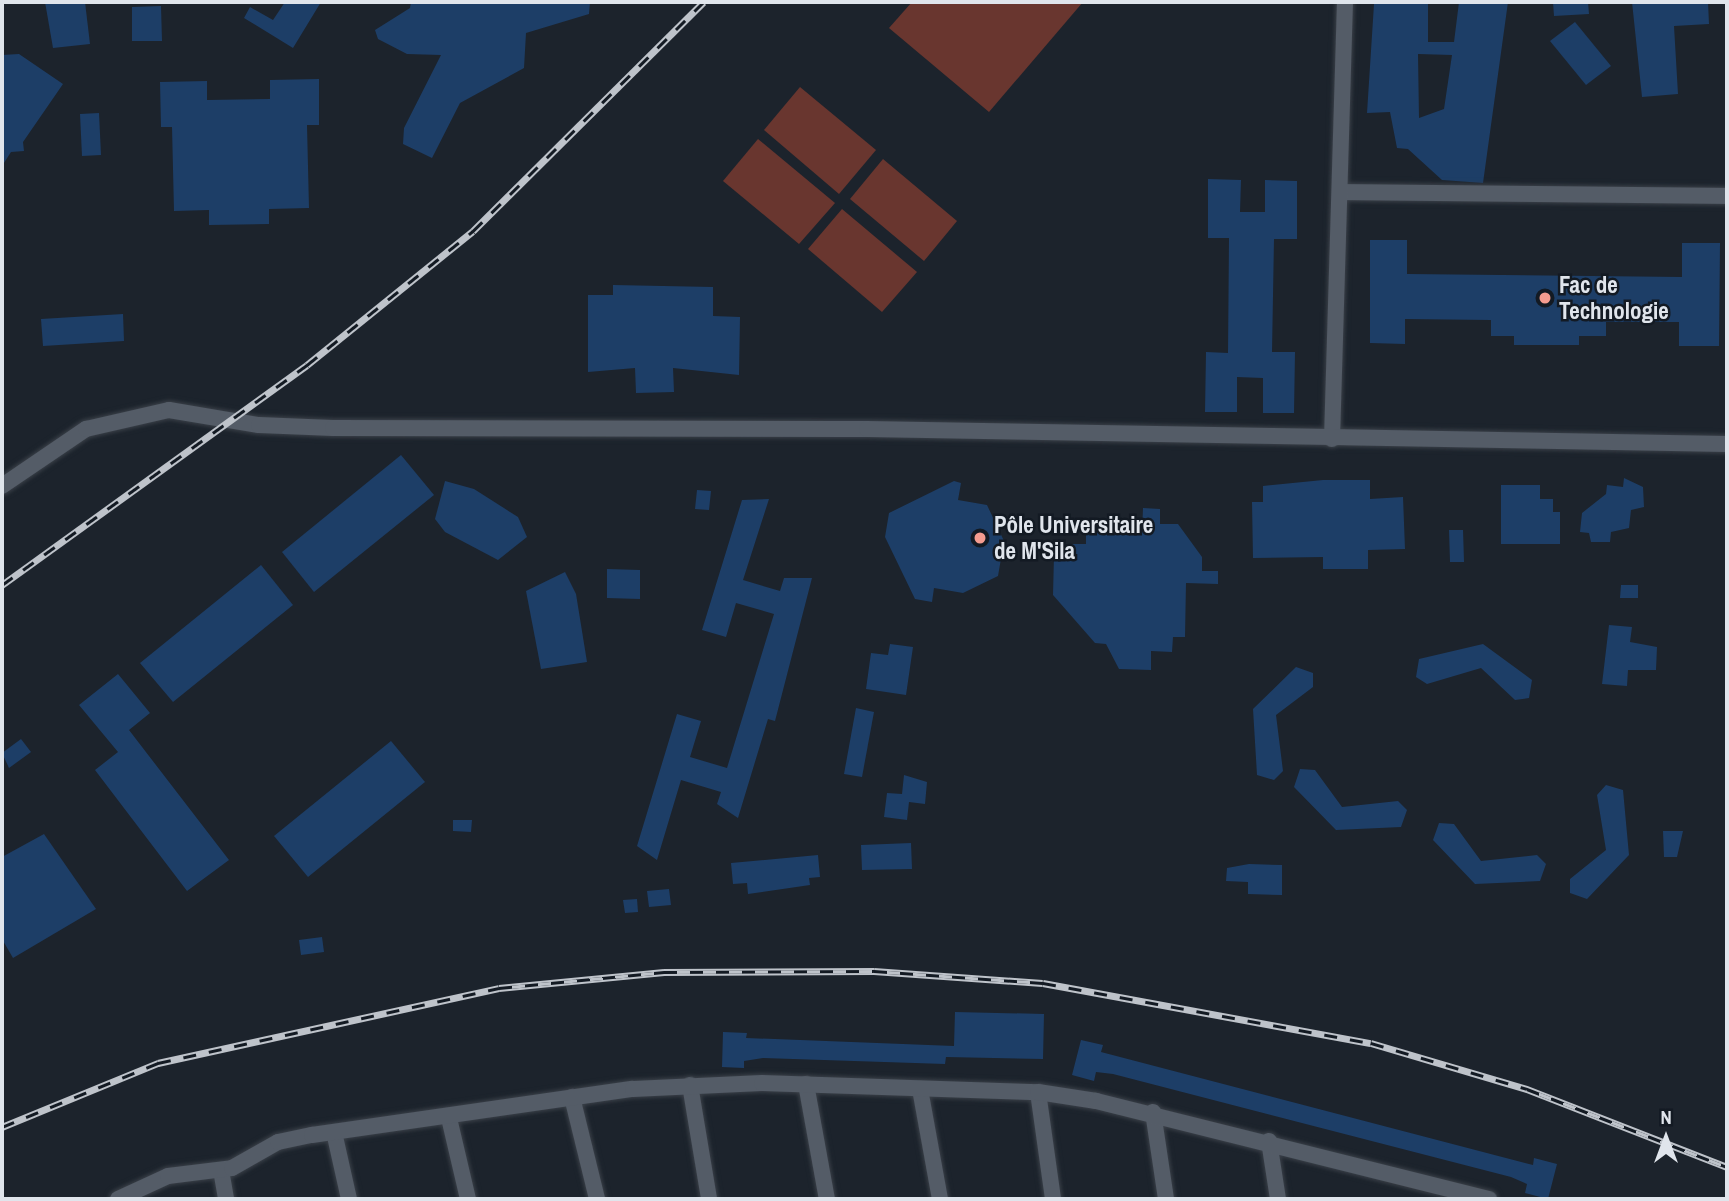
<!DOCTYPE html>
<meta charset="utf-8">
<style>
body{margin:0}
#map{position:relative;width:1729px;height:1201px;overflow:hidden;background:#1c232c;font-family:"Archivo Narrow",sans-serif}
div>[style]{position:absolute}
.green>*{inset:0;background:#69362f}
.building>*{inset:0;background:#1d3e67}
.roads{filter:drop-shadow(0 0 2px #3a4048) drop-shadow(0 0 2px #3a4048)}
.minor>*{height:16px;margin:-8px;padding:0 8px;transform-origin:8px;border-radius:8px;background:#545c67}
.rail>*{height:7px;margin-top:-3.5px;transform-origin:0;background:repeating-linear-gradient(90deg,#131a23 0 13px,#bec3ca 0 26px);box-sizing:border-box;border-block:2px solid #bec3ca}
.dots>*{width:19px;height:19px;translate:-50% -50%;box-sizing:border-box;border:4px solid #131a23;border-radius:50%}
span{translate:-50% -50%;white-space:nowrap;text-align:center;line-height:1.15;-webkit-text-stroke:5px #131a23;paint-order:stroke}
.poi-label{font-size:23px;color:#e0e5ec;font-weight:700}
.left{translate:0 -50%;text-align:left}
.frame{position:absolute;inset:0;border:4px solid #e0e5ec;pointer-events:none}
.north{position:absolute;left:1631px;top:1103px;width:70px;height:70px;-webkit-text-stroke:5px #131a23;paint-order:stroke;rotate:0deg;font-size:19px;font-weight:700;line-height:28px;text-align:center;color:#e0e5ec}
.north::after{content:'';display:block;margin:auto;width:24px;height:32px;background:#e0e5ec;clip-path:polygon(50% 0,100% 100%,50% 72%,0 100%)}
</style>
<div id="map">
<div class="green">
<div style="clip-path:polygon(912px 2px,1083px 2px,989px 112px,889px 28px)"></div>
<div style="clip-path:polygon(800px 87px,876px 150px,839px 194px,764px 130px)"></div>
<div style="clip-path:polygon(758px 139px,835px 203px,799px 244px,723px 181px)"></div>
<div style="clip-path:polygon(883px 159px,957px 221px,924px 261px,850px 199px)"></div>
<div style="clip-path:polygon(842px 209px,917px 272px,882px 312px,808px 249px)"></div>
</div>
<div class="building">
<div style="clip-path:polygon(45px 2px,85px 2px,90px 44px,53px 48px)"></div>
<div style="clip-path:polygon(285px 2px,321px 2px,293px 48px,244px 18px,250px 7px,273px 20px)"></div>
<div style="clip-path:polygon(411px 2px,590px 2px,589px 14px,526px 33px,524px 68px,460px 103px,432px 158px,403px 144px,404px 128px,441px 55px,407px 54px,378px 39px,375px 30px,410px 8px)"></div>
<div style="clip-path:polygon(evenodd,1428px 2px,1428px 42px,1454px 42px,1459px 2px,1508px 2px,1483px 183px,1442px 180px,1408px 149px,1397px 148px,1390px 112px,1367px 113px,1374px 4px,1428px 2px,1418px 54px,1452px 55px,1444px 109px,1419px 118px,1418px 54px)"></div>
<div style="clip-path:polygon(1553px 2px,1588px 2px,1589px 14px,1554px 16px)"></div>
<div style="clip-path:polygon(1632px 2px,1708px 2px,1709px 24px,1674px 26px,1678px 94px,1642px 97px)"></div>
<div style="clip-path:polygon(161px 6px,162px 41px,132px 41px,132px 7px)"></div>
<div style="clip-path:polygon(1575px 22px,1611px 66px,1586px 85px,1550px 41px)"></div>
<div style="clip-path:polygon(19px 54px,63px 84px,23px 142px,24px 151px,11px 152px,2px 166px,2px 55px)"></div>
<div style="clip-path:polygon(319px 79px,319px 125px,307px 125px,309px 208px,269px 209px,269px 224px,209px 225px,209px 210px,174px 211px,172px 127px,161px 127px,160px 82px,207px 81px,207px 100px,270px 99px,270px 80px)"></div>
<div style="clip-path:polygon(99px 113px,101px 155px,82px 156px,80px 114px)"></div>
<div style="clip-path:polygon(1208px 179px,1241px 180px,1240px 212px,1265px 212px,1265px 180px,1297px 181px,1297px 239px,1274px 239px,1272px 352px,1295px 352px,1294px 413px,1263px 413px,1263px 378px,1237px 377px,1237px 412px,1205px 412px,1206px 352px,1228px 353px,1229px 238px,1208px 238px)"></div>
<div style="clip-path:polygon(1370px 240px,1407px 240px,1407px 274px,1682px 277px,1682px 243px,1720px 243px,1719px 346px,1679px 346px,1679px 322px,1606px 322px,1606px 336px,1579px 336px,1579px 345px,1514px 345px,1514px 336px,1491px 336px,1491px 320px,1405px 319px,1405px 344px,1370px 343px)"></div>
<div style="clip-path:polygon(613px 285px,713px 287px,713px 316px,740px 317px,739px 375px,673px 368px,674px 392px,636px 393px,635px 368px,588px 372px,588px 295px,613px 295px)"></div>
<div style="clip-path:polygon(123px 314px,124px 341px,43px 346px,41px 319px)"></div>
<div style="clip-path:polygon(401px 455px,434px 495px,314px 592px,282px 552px)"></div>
<div style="clip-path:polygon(1624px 478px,1643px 487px,1644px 507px,1631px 510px,1629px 528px,1611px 532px,1610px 542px,1591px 542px,1589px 533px,1580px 532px,1582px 513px,1606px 494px,1607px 485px,1623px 487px)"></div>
<div style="clip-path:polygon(1323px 480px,1370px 480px,1370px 499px,1403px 497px,1405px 549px,1368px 550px,1368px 569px,1323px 569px,1323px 557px,1253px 558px,1252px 502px,1263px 502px,1263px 486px)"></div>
<div style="clip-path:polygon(445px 481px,474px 489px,518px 517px,527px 537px,498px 560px,445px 532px,435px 519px)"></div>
<div style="clip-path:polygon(954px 481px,961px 483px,958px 500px,987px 505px,1004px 541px,998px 576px,963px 593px,934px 588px,932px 602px,915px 599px,885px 537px,889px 513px)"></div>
<div style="clip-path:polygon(1501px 485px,1540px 485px,1540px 499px,1553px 499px,1553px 512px,1560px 512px,1560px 544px,1501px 544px)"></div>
<div style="clip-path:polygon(697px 490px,711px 491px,709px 510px,695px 509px)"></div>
<div style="clip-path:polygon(769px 499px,743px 580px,780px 591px,784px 578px,812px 578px,775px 721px,768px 719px,738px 818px,717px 804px,721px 792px,681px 780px,657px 860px,637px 846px,677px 714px,701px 721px,690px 757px,727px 768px,774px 614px,736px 603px,726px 637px,702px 630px,742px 500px)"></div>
<div style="clip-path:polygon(1143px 508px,1160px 509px,1160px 524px,1178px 524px,1202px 557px,1202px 571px,1218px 571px,1218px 584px,1186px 583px,1185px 637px,1173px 637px,1172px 652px,1151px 651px,1151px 670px,1119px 669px,1106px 644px,1095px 643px,1053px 595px,1054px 555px,1071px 556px,1072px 544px,1086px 544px,1086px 532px,1142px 533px)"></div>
<div style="clip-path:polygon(1449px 530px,1463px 530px,1464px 562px,1450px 562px)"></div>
<div style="clip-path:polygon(261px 565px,293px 605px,173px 702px,140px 663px)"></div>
<div style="clip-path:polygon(607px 569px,640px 570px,640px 599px,607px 598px)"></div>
<div style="clip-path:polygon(565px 572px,576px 594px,587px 662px,541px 669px,526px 591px)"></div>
<div style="clip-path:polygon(1621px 585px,1638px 585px,1638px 598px,1620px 598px)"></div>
<div style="clip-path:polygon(1609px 625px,1632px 627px,1630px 642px,1657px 647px,1656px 670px,1628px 670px,1627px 686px,1602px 684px)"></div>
<div style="clip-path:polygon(890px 644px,913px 647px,906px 695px,866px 689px,871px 653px,888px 655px)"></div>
<div style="clip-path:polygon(1483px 644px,1532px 680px,1529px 698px,1515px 700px,1481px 668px,1427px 684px,1416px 677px,1419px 659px)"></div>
<div style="clip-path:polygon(1296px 667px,1313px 673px,1313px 687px,1276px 715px,1283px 771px,1274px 780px,1257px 775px,1253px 709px)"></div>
<div style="clip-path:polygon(118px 674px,150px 713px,129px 730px,229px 860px,187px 891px,95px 770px,118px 752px,79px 705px)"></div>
<div style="clip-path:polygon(856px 708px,874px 712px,862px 777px,844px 774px)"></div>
<div style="clip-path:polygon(21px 739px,31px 752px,9px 768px,2px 753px)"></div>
<div style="clip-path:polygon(391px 741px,425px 782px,308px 877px,274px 836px)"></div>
<div style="clip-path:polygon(1300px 769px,1315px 770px,1342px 807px,1398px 801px,1407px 810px,1401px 827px,1336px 830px,1294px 787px)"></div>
<div style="clip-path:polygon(904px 775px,927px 782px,925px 804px,909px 802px,907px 820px,884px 817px,887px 793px,902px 794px)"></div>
<div style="clip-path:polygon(1606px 785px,1623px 790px,1629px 855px,1587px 899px,1570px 893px,1570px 879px,1606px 850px,1597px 795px)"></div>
<div style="clip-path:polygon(453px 820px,472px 820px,471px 832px,453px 831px)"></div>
<div style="clip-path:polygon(1439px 823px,1454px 824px,1481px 861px,1537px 855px,1546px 864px,1540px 881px,1475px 884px,1433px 840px)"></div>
<div style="clip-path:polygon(1663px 831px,1683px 831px,1677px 857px,1664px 857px)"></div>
<div style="clip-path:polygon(44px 834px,96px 909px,13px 958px,2px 939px,2px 857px)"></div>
<div style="clip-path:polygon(911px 843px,912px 869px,862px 870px,861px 845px)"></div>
<div style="clip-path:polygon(818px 855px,820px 877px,809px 878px,810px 885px,748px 894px,747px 883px,733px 884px,731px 863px)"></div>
<div style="clip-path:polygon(1249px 864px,1282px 865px,1282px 895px,1248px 894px,1248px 882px,1226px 881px,1227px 868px)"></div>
<div style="clip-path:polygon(669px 889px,671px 905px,649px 907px,647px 891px)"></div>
<div style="clip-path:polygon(637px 899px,638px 912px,625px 913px,623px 900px)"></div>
<div style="clip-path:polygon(322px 937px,324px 952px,301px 955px,299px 940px)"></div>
<div style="clip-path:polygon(955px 1012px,1044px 1014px,1043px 1059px,946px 1057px,945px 1064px,763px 1058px,744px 1061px,744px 1068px,722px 1067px,723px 1032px,747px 1033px,746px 1038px,954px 1046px)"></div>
<div style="clip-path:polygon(1081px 1040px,1103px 1045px,1101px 1052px,1533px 1165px,1534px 1158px,1557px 1164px,1548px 1199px,1525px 1193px,1527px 1184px,1511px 1177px,1113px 1074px,1096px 1072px,1094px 1081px,1072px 1075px)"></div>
</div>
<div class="roads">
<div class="minor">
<div style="left:1344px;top:192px;width:383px;rotate:0.6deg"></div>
<div style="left:1332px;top:439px;width:437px;rotate:-88.3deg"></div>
<div style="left:2px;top:486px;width:102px;rotate:-34.2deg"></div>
<div style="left:86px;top:429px;width:85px;rotate:-12.9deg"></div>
<div style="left:169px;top:410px;width:91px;rotate:9.5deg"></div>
<div style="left:259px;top:425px;width:74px;rotate:2.3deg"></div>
<div style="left:333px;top:428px;width:534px;rotate:0.11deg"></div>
<div style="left:867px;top:429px;width:860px;rotate:1deg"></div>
<div style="left:806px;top:1084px;width:117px;rotate:79.7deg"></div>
<div style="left:690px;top:1085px;width:116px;rotate:80.5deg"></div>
<div style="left:920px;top:1089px;width:112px;rotate:79.7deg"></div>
<div style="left:1038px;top:1092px;width:108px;rotate:82deg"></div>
<div style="left:572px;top:1097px;width:105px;rotate:76.2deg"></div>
<div style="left:1153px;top:1112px;width:88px;rotate:81.5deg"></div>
<div style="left:449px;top:1118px;width:83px;rotate:76.8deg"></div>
<div style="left:334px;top:1132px;width:69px;rotate:77.4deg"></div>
<div style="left:1269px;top:1141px;width:59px;rotate:81.2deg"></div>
<div style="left:221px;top:1170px;width:29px;rotate:80deg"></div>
<div style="left:118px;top:1199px;width:55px;rotate:-24.7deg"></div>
<div style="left:168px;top:1176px;width:64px;rotate:-7.1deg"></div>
<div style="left:232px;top:1168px;width:53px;rotate:-29.5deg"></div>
<div style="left:278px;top:1142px;width:35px;rotate:-12deg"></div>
<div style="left:312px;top:1135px;width:324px;rotate:-8.2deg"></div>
<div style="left:633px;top:1089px;width:129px;rotate:-2.7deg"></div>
<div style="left:762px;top:1083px;width:276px;rotate:1.9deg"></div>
<div style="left:1038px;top:1092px;width:59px;rotate:8.8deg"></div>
<div style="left:1096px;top:1101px;width:405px;rotate:14deg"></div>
</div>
</div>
<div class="rail">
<div style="left:2px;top:585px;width:376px;rotate:-35.8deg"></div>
<div style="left:307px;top:365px;width:213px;rotate:-38.9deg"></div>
<div style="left:473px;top:231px;width:325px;rotate:-44.8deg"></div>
<div style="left:2px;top:1127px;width:169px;rotate:-22.3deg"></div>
<div style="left:158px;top:1063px;width:349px;rotate:-12.4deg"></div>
<div style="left:499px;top:988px;width:166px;rotate:-5.5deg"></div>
<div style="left:664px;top:972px;width:210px;rotate:-0.3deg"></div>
<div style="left:874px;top:971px;width:169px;rotate:4.1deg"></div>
<div style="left:1043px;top:983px;width:333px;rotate:10.4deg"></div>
<div style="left:1371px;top:1043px;width:163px;rotate:16.4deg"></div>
<div style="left:1527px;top:1089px;width:215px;rotate:21.3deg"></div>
</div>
<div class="dots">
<div style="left:1545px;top:298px;background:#f59c90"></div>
<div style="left:980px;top:538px;background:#f59c90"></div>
</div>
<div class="poi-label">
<span class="left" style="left:1559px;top:298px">Fac de<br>Technologie</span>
<span class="left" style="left:994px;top:538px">Pôle Universitaire<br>de M'Sila</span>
</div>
<div class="frame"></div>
<div class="north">N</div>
</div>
